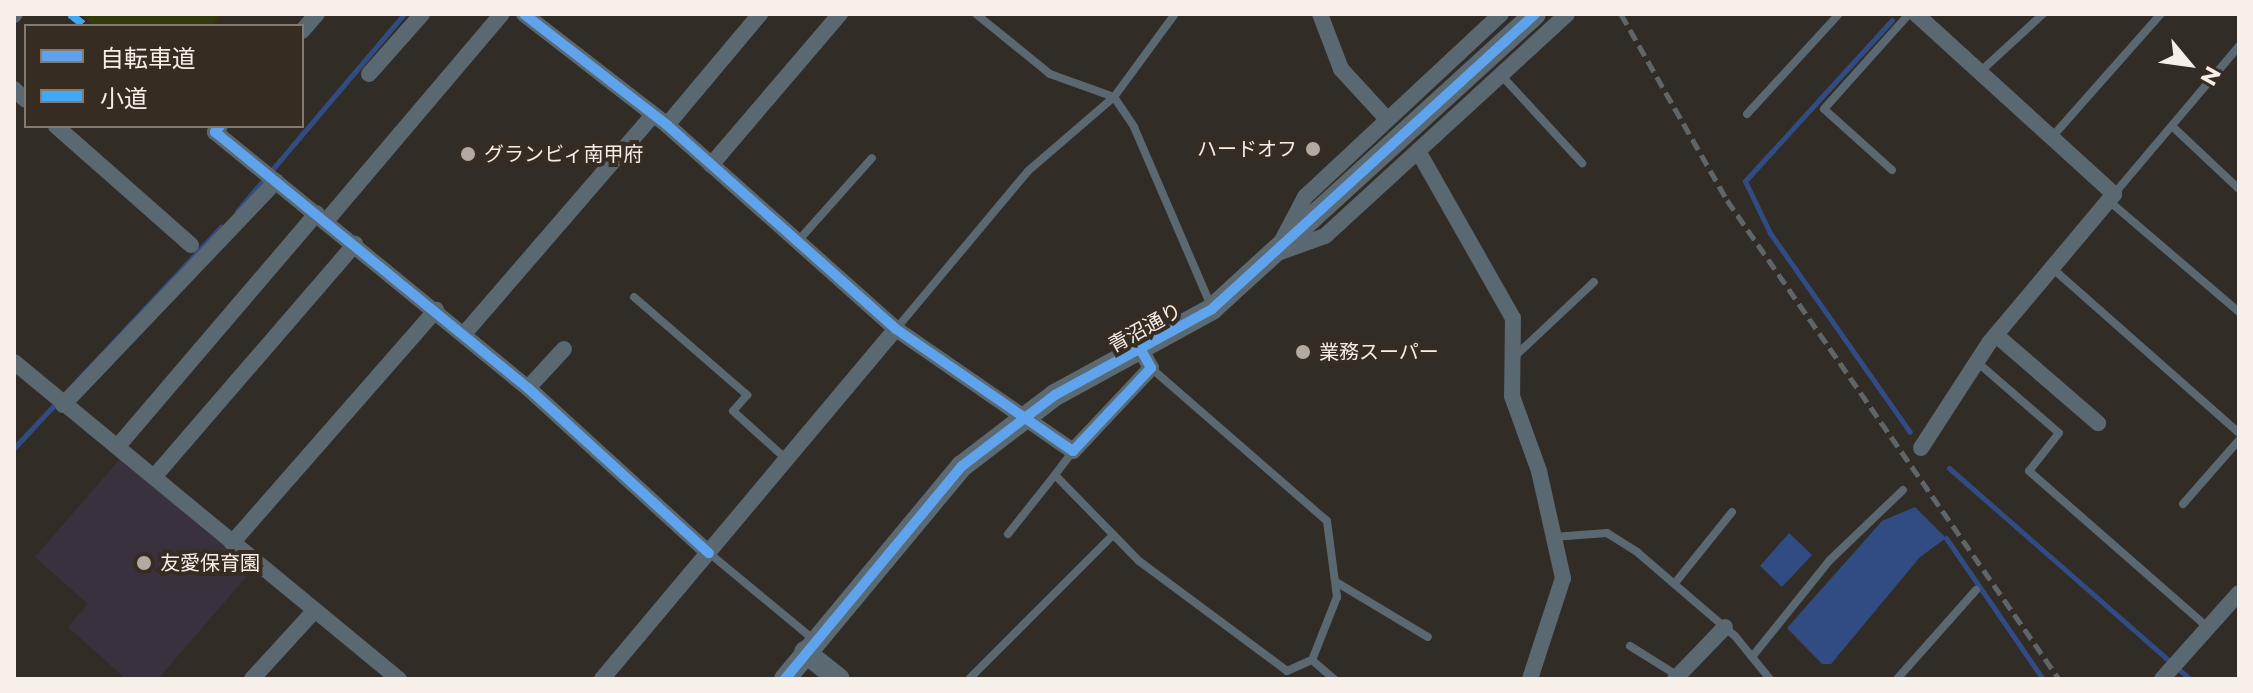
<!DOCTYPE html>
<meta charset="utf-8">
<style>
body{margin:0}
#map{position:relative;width:2253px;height:693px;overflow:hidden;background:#322c27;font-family:Montserrat,"Noto Sans JP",sans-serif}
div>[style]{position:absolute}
.education>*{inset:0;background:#3a313e}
.green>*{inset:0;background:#313c0a}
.water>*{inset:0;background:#314c83}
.stream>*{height:5px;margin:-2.5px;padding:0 2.5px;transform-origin:2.5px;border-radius:2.5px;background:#314c83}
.lane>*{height:8px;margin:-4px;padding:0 4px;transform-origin:4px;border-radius:4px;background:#596871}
.street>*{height:16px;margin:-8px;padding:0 8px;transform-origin:8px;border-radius:8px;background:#596871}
.secondary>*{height:22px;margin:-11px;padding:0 11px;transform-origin:11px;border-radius:11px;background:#5a6972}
.rail>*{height:5px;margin-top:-2.5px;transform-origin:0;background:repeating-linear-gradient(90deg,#606568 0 12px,transparent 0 18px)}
.quiet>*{height:8px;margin-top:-4px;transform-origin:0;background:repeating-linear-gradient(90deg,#3fa9f5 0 16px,transparent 0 24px)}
.cycleway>*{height:10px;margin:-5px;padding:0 5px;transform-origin:5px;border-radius:5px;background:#60a3ed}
.dots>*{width:22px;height:22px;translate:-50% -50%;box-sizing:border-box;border:4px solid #372c22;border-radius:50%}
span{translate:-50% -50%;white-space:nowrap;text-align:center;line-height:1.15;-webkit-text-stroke:8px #372c22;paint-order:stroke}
.poi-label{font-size:20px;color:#f6efe8}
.right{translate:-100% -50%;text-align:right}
.left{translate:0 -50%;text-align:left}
.street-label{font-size:20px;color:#f6efe8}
.frame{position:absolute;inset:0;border:16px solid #f6efe8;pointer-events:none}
.legend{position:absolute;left:24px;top:24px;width:280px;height:104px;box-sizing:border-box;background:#372c22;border:2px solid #837a71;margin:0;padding:10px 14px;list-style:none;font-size:24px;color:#f6efe8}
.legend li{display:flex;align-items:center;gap:16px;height:40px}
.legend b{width:40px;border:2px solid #837a71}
.north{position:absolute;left:2149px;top:24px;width:80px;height:80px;-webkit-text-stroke:6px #372c22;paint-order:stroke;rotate:119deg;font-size:22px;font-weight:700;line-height:32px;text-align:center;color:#f6efe8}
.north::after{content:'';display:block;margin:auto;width:28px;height:36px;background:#f6efe8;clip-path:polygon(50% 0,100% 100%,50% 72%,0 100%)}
</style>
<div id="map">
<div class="education">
<div style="clip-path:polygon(120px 459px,253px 569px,158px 679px,126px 679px,68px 627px,88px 604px,35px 557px)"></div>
</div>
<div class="green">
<div style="clip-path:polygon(80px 14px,222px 14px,212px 26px,95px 26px)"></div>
</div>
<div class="water">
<div style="clip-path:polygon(1915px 507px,1946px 538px,1920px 557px,1831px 664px,1822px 664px,1787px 628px,1882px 521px)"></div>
<div style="clip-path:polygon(1789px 533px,1812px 555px,1782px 587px,1760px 566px)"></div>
</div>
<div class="stream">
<div style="left:1892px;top:20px;width:218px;rotate:132.4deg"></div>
<div style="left:1745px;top:181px;width:58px;rotate:64.3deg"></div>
<div style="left:1770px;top:233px;width:243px;rotate:54.9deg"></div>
<div style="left:237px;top:211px;width:258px;rotate:-49.7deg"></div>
<div style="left:14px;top:448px;width:303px;rotate:-46.9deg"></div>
<div style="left:1949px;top:468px;width:320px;rotate:41.2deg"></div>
<div style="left:1946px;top:538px;width:171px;rotate:55.5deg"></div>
</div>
<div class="lane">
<div style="left:976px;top:14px;width:95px;rotate:39deg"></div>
<div style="left:1050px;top:74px;width:68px;rotate:19.8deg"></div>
<div style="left:1114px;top:97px;width:36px;rotate:56deg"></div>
<div style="left:1134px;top:127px;width:197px;rotate:66.7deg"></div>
<div style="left:1981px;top:71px;width:84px;rotate:-42.6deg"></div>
<div style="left:1501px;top:75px;width:120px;rotate:47.4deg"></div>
<div style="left:1747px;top:114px;width:136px;rotate:-47.4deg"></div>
<div style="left:2173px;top:127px;width:91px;rotate:43.2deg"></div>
<div style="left:2052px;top:137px;width:164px;rotate:-48.5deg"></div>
<div style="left:1892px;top:170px;width:91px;rotate:-138.1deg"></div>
<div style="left:1824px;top:109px;width:127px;rotate:-48.2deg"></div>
<div style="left:2114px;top:194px;width:194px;rotate:-49.8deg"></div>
<div style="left:2109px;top:201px;width:171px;rotate:40.5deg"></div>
<div style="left:798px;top:241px;width:111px;rotate:-48.3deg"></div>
<div style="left:2052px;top:268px;width:249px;rotate:41.4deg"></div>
<div style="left:634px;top:297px;width:150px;rotate:40.9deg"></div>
<div style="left:747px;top:395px;width:21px;rotate:131deg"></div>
<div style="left:733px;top:411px;width:70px;rotate:42.1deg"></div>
<div style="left:896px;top:329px;width:206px;rotate:-50.1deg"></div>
<div style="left:1028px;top:171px;width:113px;rotate:-40.7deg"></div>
<div style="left:1114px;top:97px;width:103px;rotate:-53.7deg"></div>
<div style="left:1513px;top:358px;width:111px;rotate:-43.2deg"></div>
<div style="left:1977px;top:362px;width:108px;rotate:40.9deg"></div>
<div style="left:2059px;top:433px;width:48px;rotate:128.3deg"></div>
<div style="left:2029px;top:471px;width:237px;rotate:41.2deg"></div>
<div style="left:1151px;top:368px;width:233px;rotate:41deg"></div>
<div style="left:1327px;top:521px;width:77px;rotate:82.5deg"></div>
<div style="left:1337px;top:597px;width:68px;rotate:111.6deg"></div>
<div style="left:1073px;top:451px;width:30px;rotate:127deg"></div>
<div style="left:1055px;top:475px;width:120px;rotate:45.7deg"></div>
<div style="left:1139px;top:561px;width:184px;rotate:36.6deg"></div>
<div style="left:1287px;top:671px;width:27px;rotate:-24deg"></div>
<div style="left:1312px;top:660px;width:29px;rotate:41deg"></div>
<div style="left:2183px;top:504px;width:85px;rotate:-48.8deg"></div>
<div style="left:1008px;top:534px;width:75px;rotate:-51.5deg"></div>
<div style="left:1553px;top:537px;width:54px;rotate:-4.2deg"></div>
<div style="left:1607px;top:533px;width:36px;rotate:32deg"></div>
<div style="left:1637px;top:552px;width:129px;rotate:40.6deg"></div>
<div style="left:1735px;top:636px;width:55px;rotate:50.9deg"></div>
<div style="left:709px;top:553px;width:136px;rotate:39.6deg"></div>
<div style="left:1336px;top:582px;width:107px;rotate:30.9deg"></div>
<div style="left:1675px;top:583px;width:91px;rotate:-51.2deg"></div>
<div style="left:1630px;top:646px;width:57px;rotate:32deg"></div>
<div style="left:1752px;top:657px;width:124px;rotate:-51.2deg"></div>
<div style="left:1830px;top:560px;width:101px;rotate:-43.8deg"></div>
<div style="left:969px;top:679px;width:204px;rotate:-45deg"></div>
<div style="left:1897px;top:679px;width:119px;rotate:-48.4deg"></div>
</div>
<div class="street">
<div style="left:524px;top:14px;width:181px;rotate:37.8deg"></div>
<div style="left:667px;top:125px;width:307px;rotate:41.7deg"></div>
<div style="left:896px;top:329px;width:215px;rotate:34.6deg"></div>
<div style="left:1073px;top:451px;width:114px;rotate:-46.8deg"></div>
<div style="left:1151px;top:368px;width:18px;rotate:-119deg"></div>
<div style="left:1320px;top:14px;width:59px;rotate:69.1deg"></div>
<div style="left:1341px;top:69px;width:68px;rotate:47.4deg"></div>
<div style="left:1501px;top:14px;width:268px;rotate:137deg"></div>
<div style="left:1305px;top:197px;width:64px;rotate:117.8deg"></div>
<div style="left:1275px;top:254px;width:53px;rotate:-19.8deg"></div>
<div style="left:1325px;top:236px;width:328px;rotate:-42.5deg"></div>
<div style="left:1916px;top:14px;width:268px;rotate:42.3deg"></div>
<div style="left:2114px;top:194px;width:194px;rotate:130deg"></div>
<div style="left:1989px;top:343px;width:125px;rotate:122.9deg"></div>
<div style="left:14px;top:15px;width:1px;rotate:-45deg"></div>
<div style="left:302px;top:31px;width:23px;rotate:-49deg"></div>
<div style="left:369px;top:74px;width:80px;rotate:-48.5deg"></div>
<div style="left:14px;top:89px;width:16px;rotate:43deg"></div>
<div style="left:667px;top:125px;width:145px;rotate:-50deg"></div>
<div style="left:56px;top:126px;width:180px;rotate:41.4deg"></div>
<div style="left:220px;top:126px;width:8px;rotate:130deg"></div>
<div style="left:215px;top:132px;width:404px;rotate:39.3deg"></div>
<div style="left:528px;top:388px;width:245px;rotate:42.4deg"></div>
<div style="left:1418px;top:151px;width:192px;rotate:60.4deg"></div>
<div style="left:1513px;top:318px;width:78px;rotate:90.7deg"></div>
<div style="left:1512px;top:396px;width:80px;rotate:70.2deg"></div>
<div style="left:1539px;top:471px;width:110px;rotate:77.4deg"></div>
<div style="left:1563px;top:578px;width:106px;rotate:108.1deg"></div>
<div style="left:711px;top:165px;width:199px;rotate:-49.5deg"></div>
<div style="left:327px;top:220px;width:270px;rotate:-49.7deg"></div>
<div style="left:464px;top:334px;width:289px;rotate:-49.2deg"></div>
<div style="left:1996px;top:335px;width:135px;rotate:40.8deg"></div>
<div style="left:14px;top:362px;width:499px;rotate:39.5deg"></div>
<div style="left:528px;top:388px;width:53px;rotate:-47.3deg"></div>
<div style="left:63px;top:405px;width:309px;rotate:-46.4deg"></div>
<div style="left:118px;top:446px;width:306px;rotate:-49.5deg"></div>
<div style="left:154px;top:477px;width:308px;rotate:-49.2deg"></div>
<div style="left:232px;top:543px;width:310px;rotate:-48.8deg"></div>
<div style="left:252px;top:679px;width:92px;rotate:-47.6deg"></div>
<div style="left:602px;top:679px;width:457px;rotate:-50deg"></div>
<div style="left:1675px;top:679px;width:72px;rotate:-46.1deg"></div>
<div style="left:2162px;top:679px;width:115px;rotate:-48.2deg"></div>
</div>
<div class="secondary">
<div style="left:805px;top:652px;width:43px;rotate:38.5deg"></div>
<div style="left:785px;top:679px;width:277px;rotate:-50.3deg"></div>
<div style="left:962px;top:466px;width:117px;rotate:-37.4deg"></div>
<div style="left:1055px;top:395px;width:179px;rotate:-28.7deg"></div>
<div style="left:1212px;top:309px;width:437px;rotate:-42.4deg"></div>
</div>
<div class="rail">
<div style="left:1621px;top:14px;width:214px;rotate:60.3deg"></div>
<div style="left:1727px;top:200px;width:583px;rotate:55.27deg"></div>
</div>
<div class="quiet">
<div style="left:70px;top:14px;width:19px;rotate:39deg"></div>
</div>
<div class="cycleway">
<div style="left:524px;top:14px;width:181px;rotate:37.8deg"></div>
<div style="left:667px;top:125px;width:307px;rotate:41.7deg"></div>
<div style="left:896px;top:329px;width:215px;rotate:34.6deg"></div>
<div style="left:1073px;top:451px;width:114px;rotate:-46.8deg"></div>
<div style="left:1151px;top:368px;width:18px;rotate:-119deg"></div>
<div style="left:220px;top:126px;width:8px;rotate:130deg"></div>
<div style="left:215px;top:132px;width:404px;rotate:39.3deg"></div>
<div style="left:528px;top:388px;width:245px;rotate:42.4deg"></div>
<div style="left:785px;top:679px;width:277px;rotate:-50.3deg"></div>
<div style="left:962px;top:466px;width:117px;rotate:-37.4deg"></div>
<div style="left:1055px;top:395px;width:179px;rotate:-28.7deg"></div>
<div style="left:1212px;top:309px;width:437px;rotate:-42.4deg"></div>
</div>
<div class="dots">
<div style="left:1313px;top:149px;background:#b1aba4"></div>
<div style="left:468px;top:154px;background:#b1aba4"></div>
<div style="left:1303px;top:352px;background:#b1aba4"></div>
<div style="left:144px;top:563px;background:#b1aba4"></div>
</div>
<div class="poi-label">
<span class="right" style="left:1297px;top:149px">ハードオフ</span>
<span class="left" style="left:484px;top:154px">グランビィ南甲府</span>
<span class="left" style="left:1319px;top:352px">業務スーパー</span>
<span class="left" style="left:160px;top:563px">友愛保育園</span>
</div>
<div class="street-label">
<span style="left:1145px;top:328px;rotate:-29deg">青沼通り</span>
</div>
<div class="frame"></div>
<ul class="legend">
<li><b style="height:10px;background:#60a3ed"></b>自転車道</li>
<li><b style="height:10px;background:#3fa9f5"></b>小道</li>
</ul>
<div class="north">N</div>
</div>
